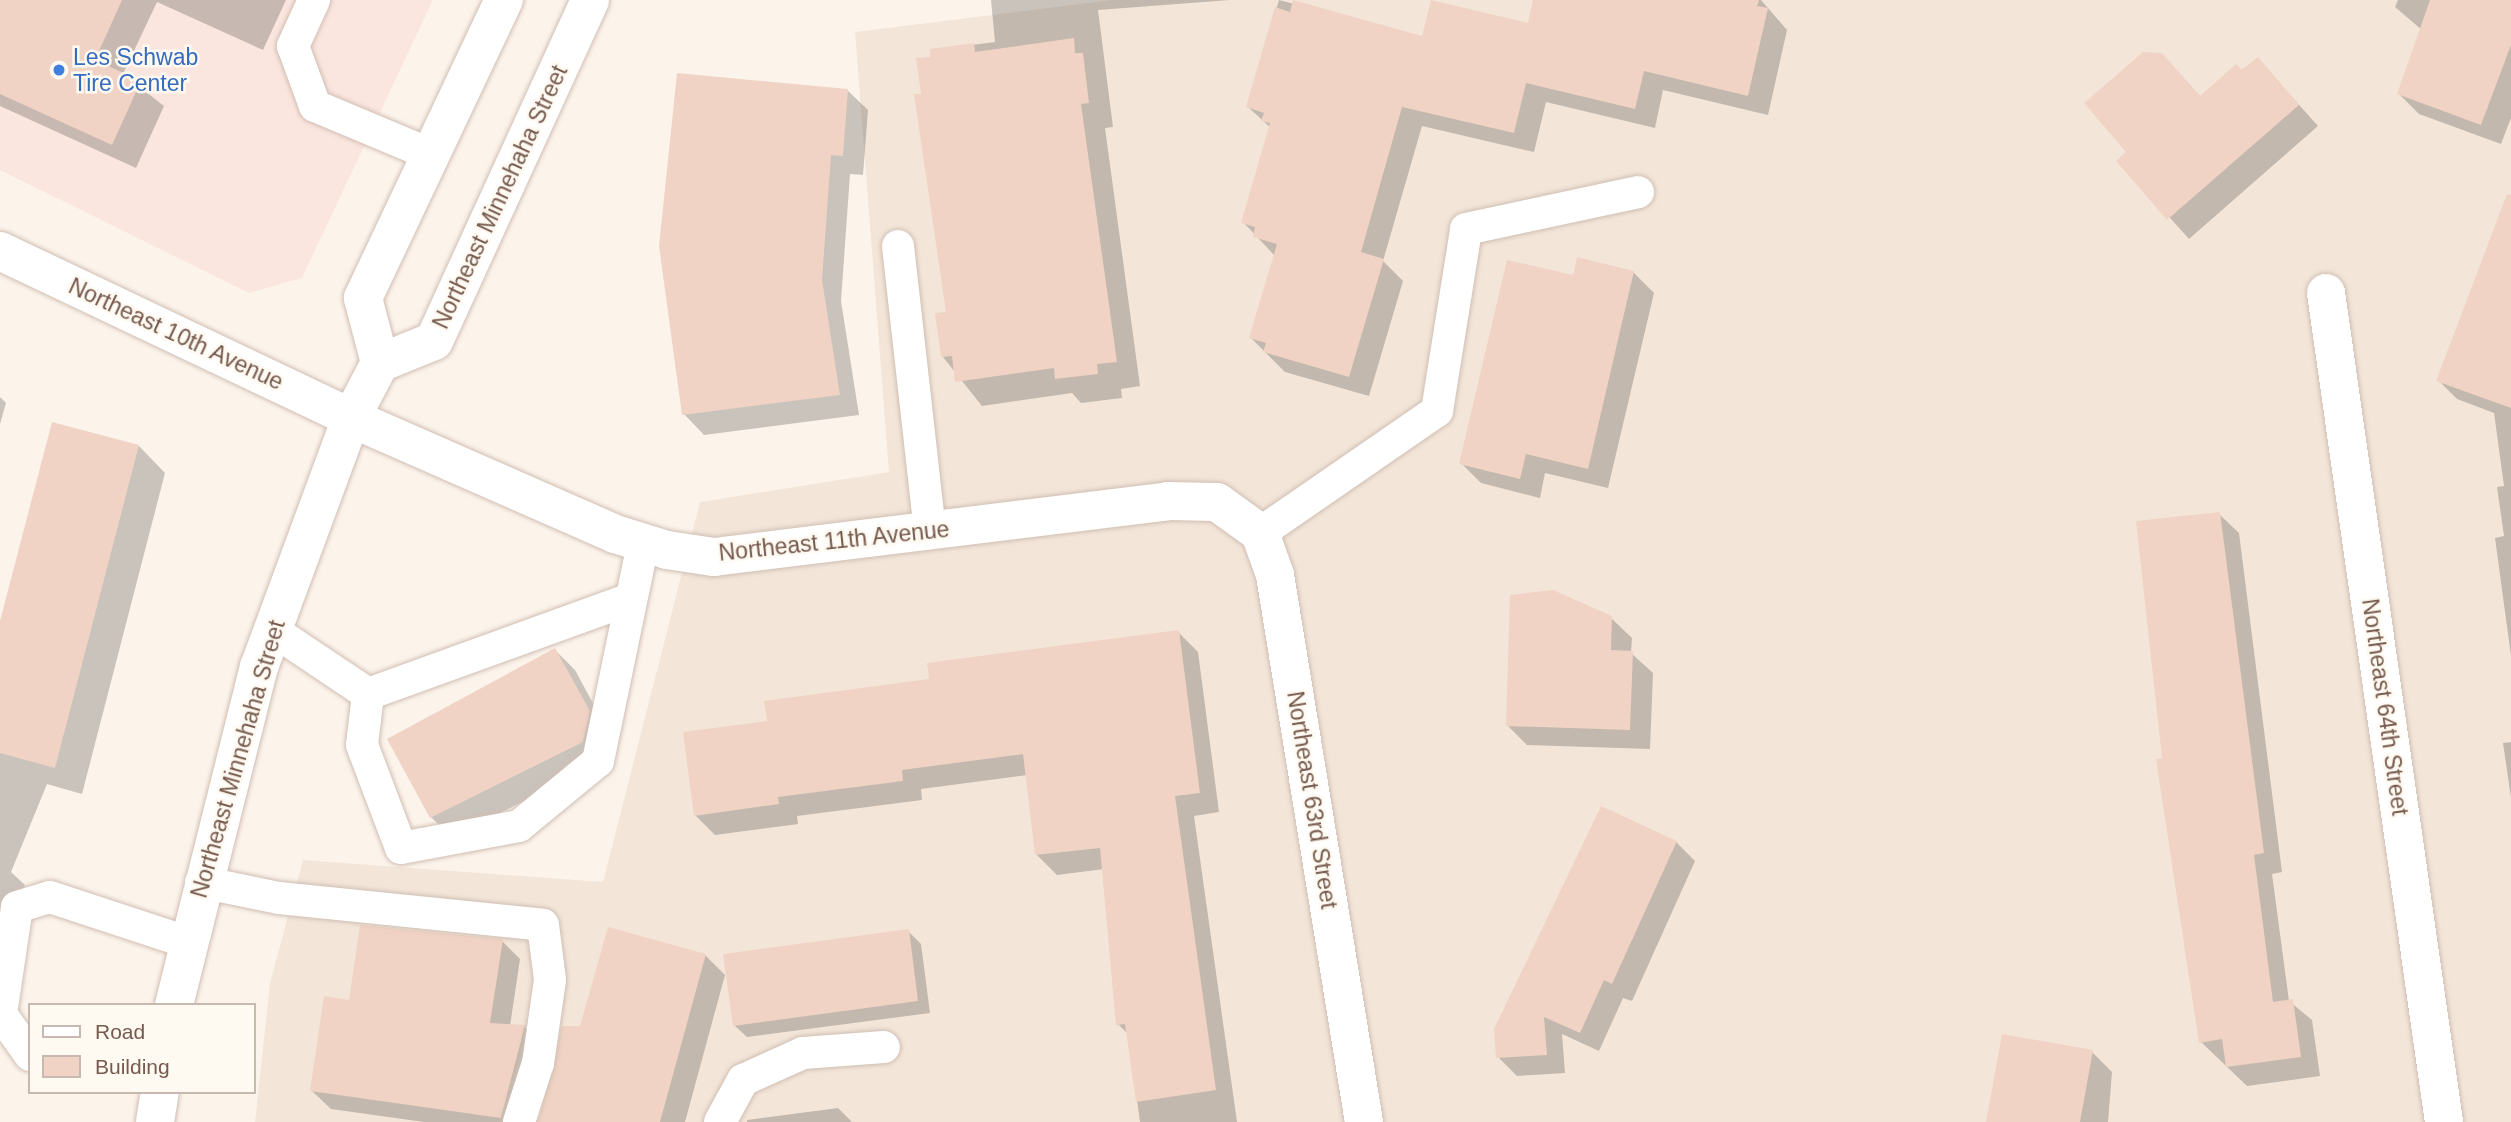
<!DOCTYPE html>
<style>
body{margin:0}
#map{position:relative;width:2511px;height:1122px;overflow:hidden;background:#fcf4eb;font-family:Helvetica,sans-serif}
div>[style]{position:absolute}
.residential>*{inset:0;background:#f3e6d9}
.commercial>*{inset:0;background:#fbe6df}
.shadow>*{inset:0;background:#0003}
.building>*{inset:0;background:#f0d3c4}
.roads{filter:drop-shadow(0 0 2px #d0beb3) drop-shadow(0 0 2px #d0beb3)}
.service>*{height:32px;margin:-16px;padding:0 16px;transform-origin:16px;border-radius:16px;background:#fff}
.minor>*{height:38px;margin:-19px;padding:0 19px;transform-origin:19px;border-radius:19px;background:#fff}
.secondary>*{height:38px;margin:-19px;padding:0 19px;transform-origin:19px;border-radius:19px;background:#fff}
.dots>*{width:19px;height:19px;translate:-50% -50%;box-sizing:border-box;border:4px solid #fef9f1;border-radius:50%}
span{translate:-50% -50%;white-space:nowrap;text-align:center;line-height:1.15;-webkit-text-stroke:5px #fef9f1;paint-order:stroke}
.shop-label{font-size:23px;color:#366cbe}
.left{translate:0 -50%;text-align:left}
.street-label{font-size:23px;color:#765a4e}
.legend{position:absolute;left:28px;top:1003px;width:228px;height:91px;box-sizing:border-box;background:#fef9f1;border:2px solid #c8b9b0;margin:0;padding:9px 12px;list-style:none;font-size:21px;color:#765a4e}
.legend li{display:flex;align-items:center;gap:14px;height:35px}
.legend b{width:35px;border:2px solid #c8b9b0}
</style>
<div id="map">
<div class="residential">
<div style="clip-path:polygon(1113px 0,2511px 0,2511px 1122px,255px 1122px,270px 983px,303px 860px,603px 882px,700px 502px,889px 472px,855px 32px)"></div>
</div>
<div class="commercial">
<div style="clip-path:polygon(0 0,433px 0,302px 278px,249px 293px,0 170px)"></div>
</div>
<div class="shadow">
<div style="clip-path:polygon(0 0,286px 0,263px 50px,157px 2px,123px 74px,164px 106px,136px 168px,0 106px)"></div>
<div style="clip-path:polygon(991px 0,1230px 0,1098px 10px,1113px 127px,1105px 128px,1140px 386px,1121px 389px,1122px 398px,1081px 403px,1072px 393px,982px 406px,943px 357px,948px 313px,923px 96px,932px 50px,995px 42px)"></div>
<div style="clip-path:polygon(1279px 0,1424px 38px,1529px 25px,1538px 0,1761px 0,1787px 30px,1768px 115px,1663px 90px,1655px 128px,1546px 102px,1534px 152px,1422px 126px,1383px 261px,1403px 281px,1369px 396px,1285px 372px,1251px 338px,1275px 256px,1243px 222px,1271px 128px,1248px 107px)"></div>
<div style="clip-path:polygon(2398px 0,2511px 0,2511px 118px,2501px 144px,2419px 114px,2399px 94px,2422px 30px,2395px 7px)"></div>
<div style="clip-path:polygon(2161px 54px,2201px 97px,2258px 59px,2318px 126px,2189px 239px,2119px 161px,2129px 152px)"></div>
<div style="clip-path:polygon(847px 90px,868px 110px,863px 175px,850px 174px,841px 301px,859px 415px,704px 435px,684px 414px)"></div>
<div style="clip-path:polygon(2511px 208px,2511px 656px,2495px 538px,2504px 536px,2497px 487px,2504px 486px,2494px 413px,2457px 399px,2438px 380px)"></div>
<div style="clip-path:polygon(1634px 273px,1654px 293px,1608px 488px,1545px 473px,1540px 498px,1481px 483px,1461px 463px,1574px 277px)"></div>
<div style="clip-path:polygon(0 397px,6px 403px,0 424px)"></div>
<div style="clip-path:polygon(139px 446px,165px 473px,82px 794px,47px 784px,11px 872px,25px 885px,10px 923px,0 919px,0 628px)"></div>
<div style="clip-path:polygon(2219px 514px,2239px 533px,2282px 872px,2272px 874px,2289px 1001px,2312px 1020px,2320px 1076px,2247px 1086px,2201px 1042px,2164px 760px)"></div>
<div style="clip-path:polygon(1611px 618px,1632px 638px,1631px 653px,1653px 673px,1650px 749px,1527px 745px,1507px 725px)"></div>
<div style="clip-path:polygon(1178px 632px,1198px 652px,1219px 812px,1194px 816px,1237px 1122px,1140px 1122px,1128px 1034px,1118px 1024px,1104px 869px,1057px 875px,1037px 855px,1027px 775px,921px 789px,922px 800px,797px 816px,798px 824px,715px 835px,695px 815px,769px 723px,931px 681px)"></div>
<div style="clip-path:polygon(555px 650px,575px 670px,609px 733px,603px 762px,451px 837px,431px 817px)"></div>
<div style="clip-path:polygon(2511px 742px,2511px 798px,2503px 743px)"></div>
<div style="clip-path:polygon(1676px 842px,1695px 861px,1632px 1001px,1623px 998px,1599px 1051px,1562px 1034px,1565px 1073px,1517px 1076px,1498px 1057px)"></div>
<div style="clip-path:polygon(908px 931px,921px 944px,930px 1013px,747px 1037px,734px 1025px)"></div>
<div style="clip-path:polygon(502px 941px,520px 959px,510px 1026px,524px 1026px,542px 1045px,523px 1122px,424px 1122px,331px 1109px,312px 1091px,350px 1002px)"></div>
<div style="clip-path:polygon(705px 955px,725px 975px,685px 1122px,540px 1122px,582px 1028px)"></div>
<div style="clip-path:polygon(2092px 1052px,2112px 1072px,2108px 1122px,1988px 1122px)"></div>
<div style="clip-path:polygon(838px 1108px,852px 1122px,747px 1122px,747px 1120px)"></div>
</div>
<div class="building">
<div style="clip-path:polygon(0 0,122px 0,95px 60px,141px 81px,112px 145px,0 94px)"></div>
<div style="clip-path:polygon(1293px 0,1422px 36px,1431px 0,1528px 23px,1533px 0,1759px 0,1757px 6px,1768px 8px,1748px 96px,1644px 71px,1635px 109px,1526px 83px,1514px 133px,1402px 107px,1361px 252px,1384px 259px,1349px 377px,1263px 352px,1266px 343px,1249px 338px,1277px 244px,1253px 237px,1255px 227px,1241px 223px,1270px 123px,1261px 121px,1264px 113px,1246px 107px,1275px 7px,1290px 12px)"></div>
<div style="clip-path:polygon(2430px 0,2511px 0,2511px 45px,2481px 125px,2397px 94px)"></div>
<div style="clip-path:polygon(1074px 38px,1075px 53px,1083px 53px,1089px 103px,1081px 104px,1117px 362px,1097px 364px,1098px 374px,1055px 379px,1054px 368px,955px 382px,952px 356px,941px 357px,935px 313px,946px 312px,914px 94px,921px 94px,916px 58px,930px 57px,930px 49px,974px 43px,975px 52px)"></div>
<div style="clip-path:polygon(2143px 52px,2162px 53px,2200px 96px,2236px 64px,2242px 70px,2258px 57px,2299px 105px,2167px 220px,2116px 161px,2126px 152px,2084px 103px)"></div>
<div style="clip-path:polygon(677px 73px,848px 89px,843px 156px,831px 155px,822px 280px,840px 395px,682px 415px,659px 246px)"></div>
<div style="clip-path:polygon(2507px 194px,2511px 195px,2511px 408px,2436px 381px)"></div>
<div style="clip-path:polygon(1577px 257px,1634px 271px,1588px 469px,1526px 454px,1520px 479px,1459px 464px,1507px 260px,1573px 275px)"></div>
<div style="clip-path:polygon(52px 422px,139px 445px,55px 768px,0 753px,0 621px)"></div>
<div style="clip-path:polygon(2220px 512px,2264px 853px,2254px 855px,2273px 1002px,2293px 999px,2301px 1057px,2226px 1067px,2222px 1039px,2199px 1043px,2156px 759px,2162px 758px,2136px 521px)"></div>
<div style="clip-path:polygon(1553px 590px,1612px 616px,1611px 650px,1633px 651px,1630px 730px,1506px 726px,1510px 595px)"></div>
<div style="clip-path:polygon(1179px 630px,1200px 793px,1175px 796px,1216px 1090px,1136px 1102px,1125px 1024px,1116px 1025px,1100px 848px,1035px 855px,1023px 754px,902px 770px,903px 781px,778px 797px,779px 804px,694px 816px,683px 732px,767px 721px,764px 701px,929px 679px,927px 663px)"></div>
<div style="clip-path:polygon(555px 648px,590px 711px,583px 742px,430px 818px,387px 739px)"></div>
<div style="clip-path:polygon(1601px 806px,1677px 841px,1612px 984px,1604px 980px,1580px 1033px,1544px 1017px,1547px 1055px,1496px 1058px,1494px 1029px)"></div>
<div style="clip-path:polygon(360px 925px,503px 939px,490px 1023px,525px 1025px,501px 1118px,310px 1091px,324px 996px,349px 1000px)"></div>
<div style="clip-path:polygon(608px 927px,706px 954px,660px 1122px,538px 1122px,562px 1026px,580px 1026px)"></div>
<div style="clip-path:polygon(909px 929px,918px 1001px,733px 1026px,723px 954px)"></div>
<div style="clip-path:polygon(2002px 1034px,2093px 1050px,2080px 1122px,1986px 1122px)"></div>
</div>
<div class="roads">
<div class="service">
<div style="left:314px;top:0;width:51px;rotate:114.5deg"></div>
<div style="left:293px;top:46px;width:64px;rotate:69.9deg"></div>
<div style="left:315px;top:106px;width:127px;rotate:22.7deg"></div>
<div style="left:898px;top:246px;width:287px;rotate:83.6deg"></div>
<div style="left:1260px;top:533px;width:215px;rotate:-34.6deg"></div>
<div style="left:1437px;top:411px;width:184px;rotate:-80.9deg"></div>
<div style="left:1466px;top:229px;width:176px;rotate:-12.1deg"></div>
<div style="left:274px;top:631px;width:113px;rotate:33.8deg"></div>
<div style="left:368px;top:694px;width:51px;rotate:96.7deg"></div>
<div style="left:362px;top:745px;width:110px;rotate:69.3deg"></div>
<div style="left:401px;top:848px;width:120px;rotate:-10.6deg"></div>
<div style="left:519px;top:826px;width:102px;rotate:-39.4deg"></div>
<div style="left:598px;top:761px;width:222px;rotate:-78.3deg"></div>
<div style="left:368px;top:694px;width:276px;rotate:-19.9deg"></div>
<div style="left:201px;top:882px;width:80px;rotate:11.6deg"></div>
<div style="left:279px;top:898px;width:265px;rotate:5.8deg"></div>
<div style="left:543px;top:925px;width:55px;rotate:82.7deg"></div>
<div style="left:550px;top:980px;width:84px;rotate:98.2deg"></div>
<div style="left:538px;top:1063px;width:62px;rotate:107.9deg"></div>
<div style="left:30px;top:1055px;width:50px;rotate:-125.3deg"></div>
<div style="left:1px;top:1014px;width:108px;rotate:-81.5deg"></div>
<div style="left:17px;top:907px;width:34px;rotate:-17deg"></div>
<div style="left:50px;top:897px;width:144px;rotate:18.2deg"></div>
<div style="left:720px;top:1122px;width:48px;rotate:-61.3deg"></div>
<div style="left:743px;top:1080px;width:66px;rotate:-24.2deg"></div>
<div style="left:803px;top:1053px;width:81px;rotate:-4.2deg"></div>
</div>
<div class="minor">
<div style="left:0;top:251px;width:389px;rotate:25.4deg"></div>
<div style="left:351px;top:418px;width:288px;rotate:23.7deg"></div>
<div style="left:615px;top:534px;width:54px;rotate:17.1deg"></div>
<div style="left:667px;top:550px;width:48px;rotate:8.5deg"></div>
<div style="left:714px;top:557px;width:457px;rotate:-7deg"></div>
<div style="left:1168px;top:501px;width:49px;rotate:1.2deg"></div>
<div style="left:1217px;top:502px;width:53px;rotate:35.8deg"></div>
<div style="left:1260px;top:533px;width:45px;rotate:70.3deg"></div>
<div style="left:1275px;top:575px;width:554px;rotate:80.76deg"></div>
<div style="left:2326px;top:293px;width:837px;rotate:81.9deg"></div>
</div>
<div class="secondary">
<div style="left:380px;top:363px;width:67px;rotate:-104.7deg"></div>
<div style="left:363px;top:298px;width:330px;rotate:-64.7deg"></div>
<div style="left:174px;top:1005px;width:349px;rotate:-75.9deg"></div>
<div style="left:259px;top:667px;width:265px;rotate:-69.7deg"></div>
<div style="left:351px;top:418px;width:62px;rotate:-62.2deg"></div>
<div style="left:380px;top:363px;width:58px;rotate:-22.2deg"></div>
<div style="left:434px;top:341px;width:375px;rotate:-65.4deg"></div>
<div style="left:155px;top:1122px;width:30px;rotate:-81deg"></div>
</div>
</div>
<div class="dots">
<div style="left:59px;top:70px;background:#3f7fe0"></div>
</div>
<div class="shop-label">
<span class="left" style="left:73px;top:70px">Les Schwab<br>Tire Center</span>
</div>
<div class="street-label">
<span style="left:500px;top:197px;rotate:-65deg">Northeast Minnehaha Street</span>
<span style="left:176px;top:334px;rotate:25deg">Northeast 10th Avenue</span>
<span style="left:834px;top:541px;rotate:-6deg">Northeast 11th Avenue</span>
<span style="left:2385px;top:707px;rotate:82deg">Northeast 64th Street</span>
<span style="left:238px;top:759px;rotate:-74deg">Northeast Minnehaha Street</span>
<span style="left:1312px;top:800px;rotate:81deg">Northeast 63rd Street</span>
</div>
<ul class="legend">
<li><b style="height:9px;background:#fff"></b>Road</li>
<li><b style="height:19px;background:#f0d3c4"></b>Building</li>
</ul>
</div>
